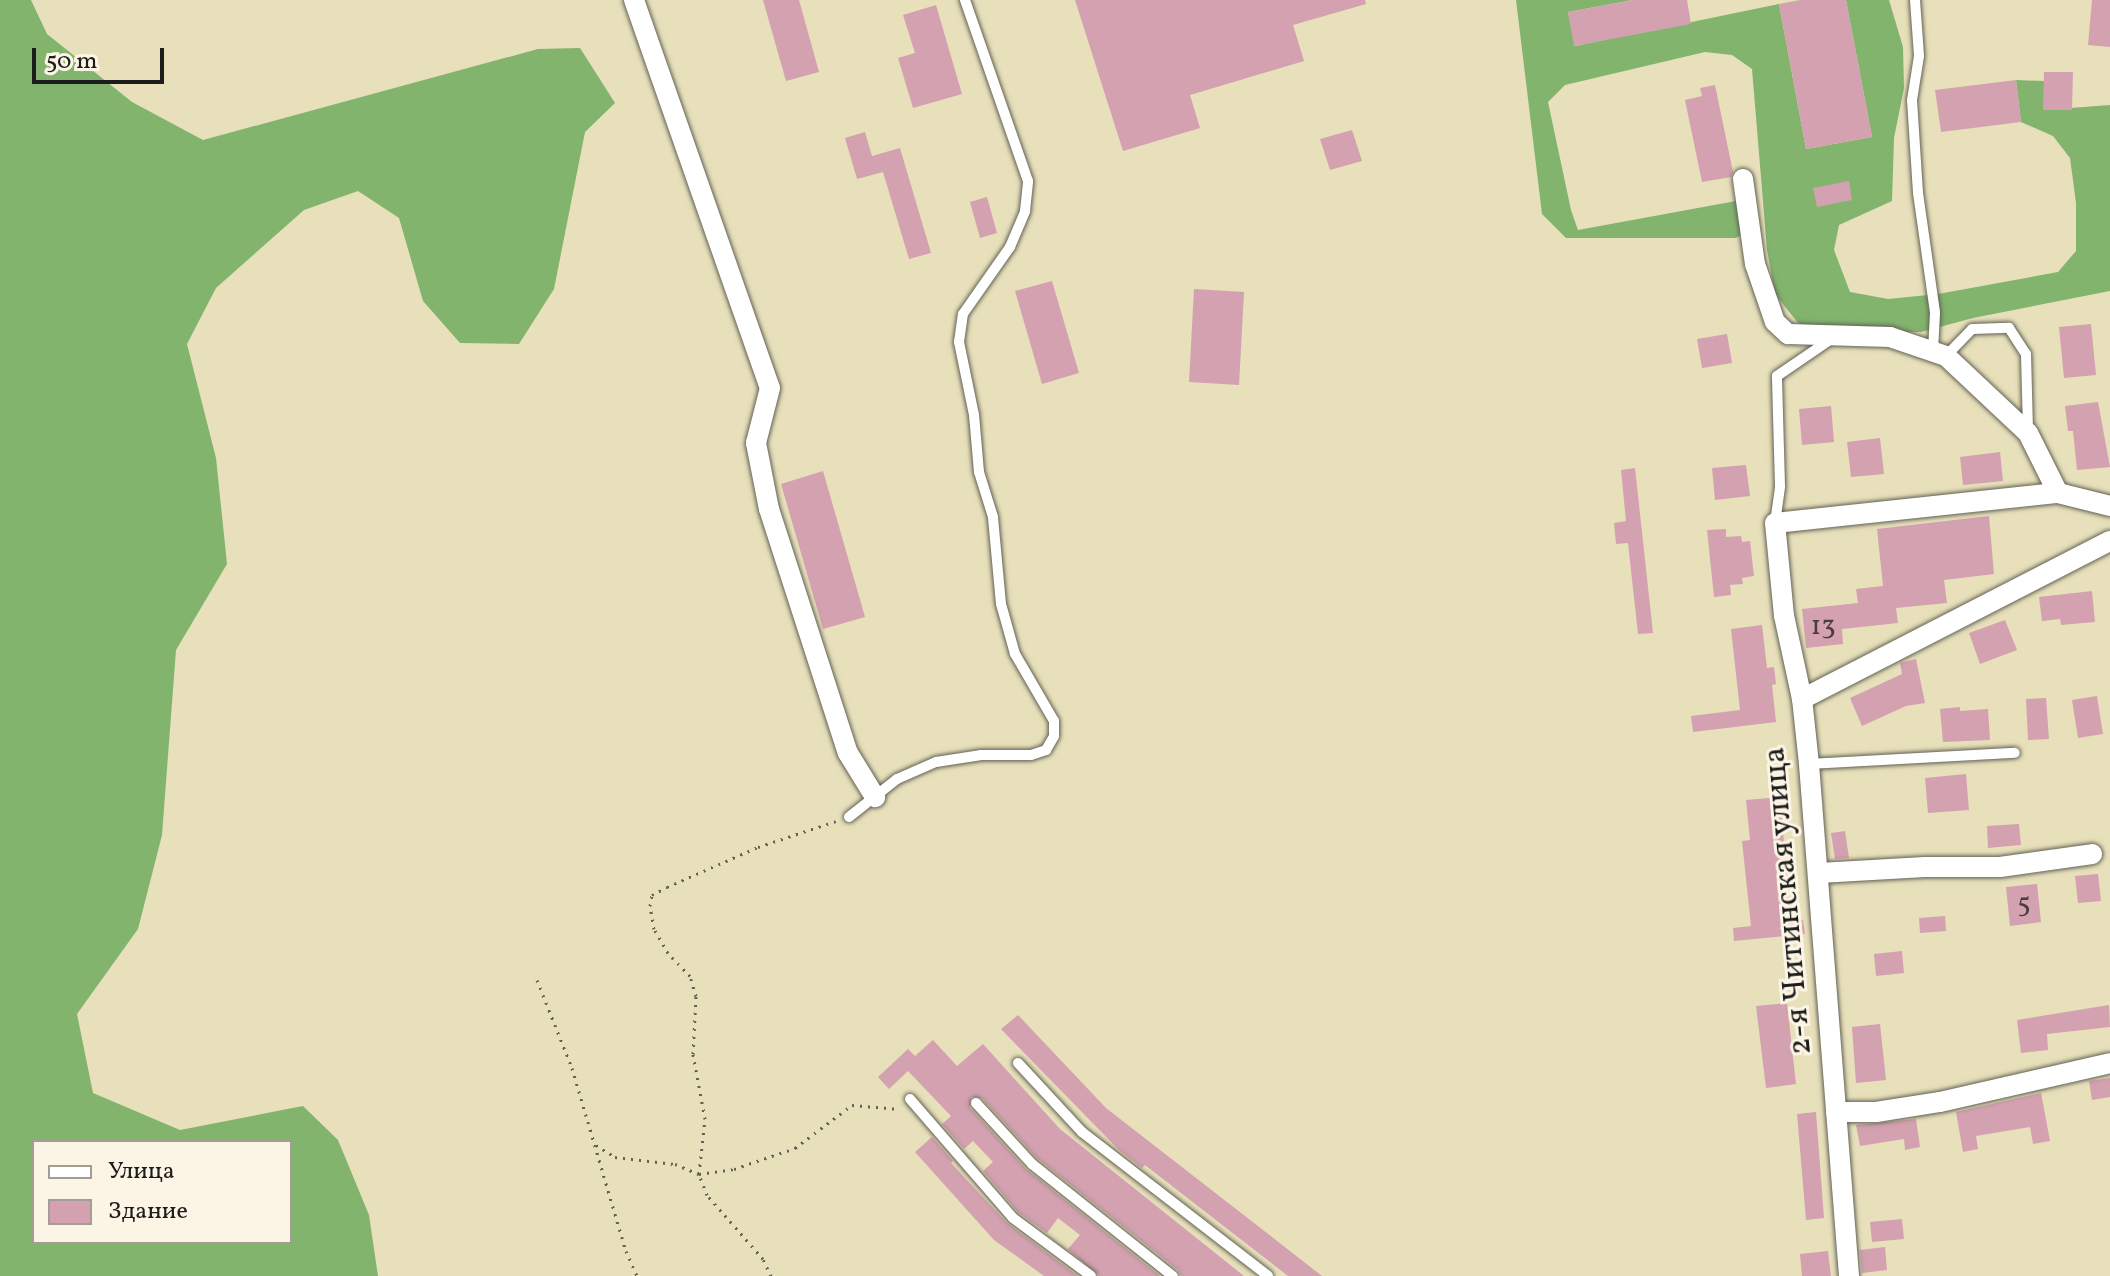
<!DOCTYPE html>
<meta charset="utf-8">
<style>
body{margin:0}
#map{position:relative;width:2110px;height:1276px;overflow:hidden;background:#e7e0bb;font-family:Vollkorn,serif}
div>[style]{position:absolute}
.forest>*{inset:0;background:#82b46e}
.building>*{inset:0;background:#d3a1b0}
.path>*{height:3px;margin-top:-1.5px;transform-origin:0;background:repeating-linear-gradient(90deg,#636154 0 2px,transparent 0 8px)}
.roads{filter:drop-shadow(0 0 2px #636154) drop-shadow(0 0 2px #636154)}
.service>*{height:10px;margin:-5px;padding:0 5px;transform-origin:5px;border-radius:5px;background:#fff}
.minor>*{height:20px;margin:-10px;padding:0 10px;transform-origin:10px;border-radius:10px;background:#fff}
span{translate:-50% -50%;white-space:nowrap;text-align:center;line-height:1.15;-webkit-text-stroke:6px #fcf5e5;paint-order:stroke}
.number-label{font-size:28px;color:#4a3d41}
.number-label span{-webkit-text-stroke-width:0}
.street-label{font-size:32px;color:#1c1c1c}
.legend{position:absolute;left:32px;top:1140px;width:260px;height:104px;box-sizing:border-box;background:#fcf5e5;border:2px solid #a29e95;margin:0;padding:10px 14px;list-style:none;font-size:24px;color:#1c1c1c}
.legend li{display:flex;align-items:center;gap:16px;height:40px}
.legend b{width:40px;border:2px solid #a29e95}
.scale{position:absolute;left:32px;top:48px;width:132px;height:36px;box-sizing:border-box;border:4px solid #1c1c1c;border-top:0;padding-left:10px;font-size:24px;line-height:28px;white-space:nowrap;color:#1c1c1c;-webkit-text-stroke:6px #fcf5e5;paint-order:stroke}
</style>
<div id="map">
<div class="forest">
<div style="clip-path:polygon(evenodd,0 0,31px 0,47px 34px,132px 102px,203px 140px,538px 49px,580px 48px,615px 103px,585px 132px,554px 289px,519px 344px,460px 343px,423px 301px,399px 218px,358px 191px,304px 210px,216px 288px,187px 344px,216px 458px,227px 564px,176px 650px,162px 835px,138px 929px,77px 1014px,93px 1093px,180px 1130px,303px 1106px,338px 1140px,369px 1215px,378px 1276px,0 1276px,0 0,290px 1142px,290px 1242px,34px 1242px,34px 1142px,290px 1142px)"></div>
<div style="clip-path:polygon(1516px 0,1633px 0,1568px 12px,1575px 46px,1779px 4px,1806px 149px,1872px 137px,1846px 0,1889px 0,1903px 47px,1904px 88px,1894px 138px,1892px 201px,1839px 225px,1834px 250px,1850px 292px,1888px 299px,1938px 294px,2058px 272px,2076px 251px,2076px 203px,2070px 158px,2053px 136px,2021px 122px,2016px 80px,2044px 81px,2044px 110px,2110px 105px,2110px 291px,1973px 318px,1921px 332px,1828px 332px,1798px 323px,1775px 294px,1767px 250px,1752px 69px,1732px 55px,1705px 52px,1565px 85px,1548px 102px,1571px 210px,1578px 230px,1736px 201px,1745px 211px,1745px 233px,1736px 238px,1566px 238px,1542px 214px)"></div>
</div>
<div class="building">
<div style="clip-path:polygon(763px 0,799px 0,819px 72px,786px 81px)"></div>
<div style="clip-path:polygon(1075px 0,1365px 0,1366px 4px,1293px 25px,1304px 61px,1190px 95px,1200px 128px,1123px 151px)"></div>
<div style="clip-path:polygon(1633px 0,1687px 0,1691px 24px,1574px 46px,1568px 12px)"></div>
<div style="clip-path:polygon(1800px 0,1846px 0,1872px 137px,1806px 149px,1779px 4px)"></div>
<div style="clip-path:polygon(2092px 0,2110px 0,2110px 47px,2088px 45px)"></div>
<div style="clip-path:polygon(936px 5px,962px 94px,913px 108px,898px 58px,915px 53px,903px 15px)"></div>
<div style="clip-path:polygon(2044px 72px,2073px 72px,2072px 110px,2043px 110px)"></div>
<div style="clip-path:polygon(2016px 80px,2021px 122px,1941px 132px,1935px 90px)"></div>
<div style="clip-path:polygon(1715px 85px,1733px 172px,1731px 177px,1702px 182px,1685px 100px,1702px 96px,1700px 88px)"></div>
<div style="clip-path:polygon(1352px 130px,1362px 161px,1330px 170px,1320px 139px)"></div>
<div style="clip-path:polygon(865px 132px,872px 156px,900px 148px,931px 253px,909px 259px,883px 172px,857px 179px,845px 138px)"></div>
<div style="clip-path:polygon(1849px 181px,1852px 200px,1817px 207px,1813px 188px)"></div>
<div style="clip-path:polygon(987px 197px,997px 233px,980px 238px,970px 202px)"></div>
<div style="clip-path:polygon(1052px 281px,1079px 373px,1042px 384px,1015px 291px)"></div>
<div style="clip-path:polygon(1194px 289px,1244px 292px,1239px 385px,1189px 382px)"></div>
<div style="clip-path:polygon(2091px 324px,2096px 375px,2064px 378px,2059px 327px)"></div>
<div style="clip-path:polygon(1727px 334px,1732px 363px,1702px 368px,1697px 339px)"></div>
<div style="clip-path:polygon(2098px 402px,2110px 467px,2077px 470px,2073px 431px,2068px 431px,2065px 406px)"></div>
<div style="clip-path:polygon(1831px 406px,1834px 442px,1802px 445px,1799px 409px)"></div>
<div style="clip-path:polygon(1880px 438px,1884px 474px,1851px 477px,1847px 442px)"></div>
<div style="clip-path:polygon(2000px 452px,2003px 481px,1963px 485px,1960px 457px)"></div>
<div style="clip-path:polygon(1746px 465px,1750px 496px,1715px 500px,1712px 468px)"></div>
<div style="clip-path:polygon(1635px 468px,1653px 633px,1638px 634px,1628px 543px,1616px 544px,1614px 523px,1626px 521px,1621px 470px)"></div>
<div style="clip-path:polygon(823px 471px,865px 617px,823px 629px,781px 484px)"></div>
<div style="clip-path:polygon(1989px 516px,1994px 574px,1944px 580px,1947px 603px,1896px 608px,1898px 623px,1842px 629px,1843px 644px,1806px 648px,1802px 609px,1858px 603px,1856px 589px,1883px 586px,1877px 529px)"></div>
<div style="clip-path:polygon(1726px 529px,1726px 537px,1741px 536px,1742px 542px,1750px 541px,1754px 576px,1742px 578px,1743px 584px,1730px 585px,1731px 595px,1714px 597px,1707px 530px)"></div>
<div style="clip-path:polygon(2092px 591px,2095px 622px,2061px 625px,2060px 619px,2042px 621px,2039px 597px)"></div>
<div style="clip-path:polygon(2005px 620px,2017px 650px,1980px 664px,1969px 633px)"></div>
<div style="clip-path:polygon(1762px 625px,1767px 668px,1774px 667px,1776px 684px,1772px 685px,1776px 722px,1693px 732px,1691px 716px,1740px 710px,1731px 629px)"></div>
<div style="clip-path:polygon(1916px 659px,1925px 703px,1906px 706px,1862px 726px,1850px 698px,1902px 674px,1900px 663px)"></div>
<div style="clip-path:polygon(2097px 696px,2103px 734px,2078px 738px,2072px 700px)"></div>
<div style="clip-path:polygon(2046px 698px,2049px 739px,2028px 740px,2026px 699px)"></div>
<div style="clip-path:polygon(1960px 707px,1960px 711px,1988px 709px,1990px 740px,1943px 742px,1940px 709px)"></div>
<div style="clip-path:polygon(1966px 774px,1969px 810px,1928px 813px,1925px 778px)"></div>
<div style="clip-path:polygon(1780px 797px,1791px 921px,1803px 920px,1805px 934px,1734px 941px,1733px 928px,1751px 926px,1742px 841px,1750px 840px,1746px 800px)"></div>
<div style="clip-path:polygon(2019px 824px,2021px 845px,1988px 848px,1987px 826px)"></div>
<div style="clip-path:polygon(1845px 831px,1849px 858px,1835px 859px,1831px 833px)"></div>
<div style="clip-path:polygon(2098px 874px,2101px 901px,2078px 903px,2075px 876px)"></div>
<div style="clip-path:polygon(2037px 884px,2041px 922px,2010px 926px,2006px 887px)"></div>
<div style="clip-path:polygon(1945px 916px,1946px 931px,1920px 933px,1919px 918px)"></div>
<div style="clip-path:polygon(1902px 951px,1904px 973px,1876px 976px,1874px 954px)"></div>
<div style="clip-path:polygon(1787px 1003px,1796px 1084px,1766px 1088px,1756px 1006px)"></div>
<div style="clip-path:polygon(2109px 1005px,2110px 1027px,2047px 1034px,2048px 1050px,2021px 1053px,2017px 1020px)"></div>
<div style="clip-path:polygon(1018px 1015px,1106px 1108px,1322px 1276px,1288px 1276px,1145px 1165px,1142px 1168px,1119px 1150px,1001px 1029px)"></div>
<div style="clip-path:polygon(1880px 1024px,1886px 1080px,1856px 1083px,1852px 1027px)"></div>
<div style="clip-path:polygon(933px 1040px,957px 1066px,983px 1044px,1060px 1129px,1244px 1276px,1181px 1276px,1178px 1270px,1037px 1158px,982px 1098px,971px 1097px,970px 1108px,1026px 1169px,1160px 1276px,1099px 1276px,1068px 1249px,1080px 1235px,1058px 1218px,1047px 1233px,1018px 1212px,983px 1171px,993px 1162px,973px 1141px,964px 1149px,942px 1124px,951px 1116px,908px 1071px,889px 1089px,878px 1077px,908px 1049px,915px 1056px)"></div>
<div style="clip-path:polygon(2110px 1078px,2110px 1097px,2092px 1100px,2089px 1081px)"></div>
<div style="clip-path:polygon(2041px 1093px,2050px 1141px,2033px 1144px,2030px 1127px,1976px 1136px,1978px 1149px,1963px 1152px,1956px 1112px)"></div>
<div style="clip-path:polygon(1816px 1112px,1824px 1218px,1806px 1220px,1797px 1114px)"></div>
<div style="clip-path:polygon(1916px 1119px,1920px 1147px,1905px 1150px,1904px 1139px,1860px 1146px,1856px 1125px)"></div>
<div style="clip-path:polygon(932px 1137px,953px 1161px,951px 1163px,1007px 1223px,1078px 1276px,1044px 1276px,994px 1240px,915px 1152px)"></div>
<div style="clip-path:polygon(1902px 1219px,1904px 1239px,1872px 1242px,1870px 1222px)"></div>
<div style="clip-path:polygon(1885px 1247px,1887px 1270px,1862px 1273px,1860px 1250px)"></div>
<div style="clip-path:polygon(1828px 1251px,1831px 1276px,1802px 1276px,1800px 1254px)"></div>
</div>
<div class="path">
<div style="left:537px;top:980px;width:95px;rotate:68.3deg"></div>
<div style="left:572px;top:1068px;width:191px;rotate:73.6deg"></div>
<div style="left:626px;top:1251px;width:27px;rotate:66deg"></div>
<div style="left:596px;top:1145px;width:22px;rotate:32deg"></div>
<div style="left:615px;top:1157px;width:60px;rotate:6.7deg"></div>
<div style="left:675px;top:1164px;width:26px;rotate:23deg"></div>
<div style="left:699px;top:1174px;width:35px;rotate:-8deg"></div>
<div style="left:734px;top:1169px;width:65px;rotate:-19deg"></div>
<div style="left:795px;top:1148px;width:71px;rotate:-37deg"></div>
<div style="left:852px;top:1105px;width:48px;rotate:4.8deg"></div>
<div style="left:771px;top:1276px;width:19px;rotate:-115deg"></div>
<div style="left:763px;top:1259px;width:85px;rotate:-131.2deg"></div>
<div style="left:707px;top:1195px;width:22px;rotate:-111deg"></div>
<div style="left:699px;top:1174px;width:55px;rotate:-83.8deg"></div>
<div style="left:705px;top:1119px;width:66px;rotate:-100.5deg"></div>
<div style="left:693px;top:1054px;width:58px;rotate:-87deg"></div>
<div style="left:696px;top:996px;width:21px;rotate:-107deg"></div>
<div style="left:690px;top:976px;width:32px;rotate:-134deg"></div>
<div style="left:668px;top:953px;width:28px;rotate:-120deg"></div>
<div style="left:654px;top:929px;width:23px;rotate:-100deg"></div>
<div style="left:650px;top:906px;width:11px;rotate:-80deg"></div>
<div style="left:652px;top:895px;width:17px;rotate:-28deg"></div>
<div style="left:667px;top:887px;width:99px;rotate:-23.7deg"></div>
<div style="left:758px;top:847px;width:82px;rotate:-18.4deg"></div>
</div>
<div class="roads">
<div class="service">
<div style="left:1915px;top:0;width:56px;rotate:85.9deg"></div>
<div style="left:1919px;top:56px;width:45px;rotate:99deg"></div>
<div style="left:1912px;top:100px;width:93px;rotate:86.3deg"></div>
<div style="left:1918px;top:193px;width:121px;rotate:81.9deg"></div>
<div style="left:1935px;top:313px;width:39px;rotate:93deg"></div>
<div style="left:1946px;top:356px;width:37px;rotate:-46deg"></div>
<div style="left:1972px;top:329px;width:37px;rotate:-2deg"></div>
<div style="left:2009px;top:328px;width:31px;rotate:57deg"></div>
<div style="left:2026px;top:354px;width:76px;rotate:88.5deg"></div>
<div style="left:1775px;top:523px;width:37px;rotate:-82deg"></div>
<div style="left:1780px;top:486px;width:110px;rotate:-91.6deg"></div>
<div style="left:1777px;top:376px;width:65px;rotate:-34.4deg"></div>
<div style="left:1809px;top:764px;width:206px;rotate:-3.1deg"></div>
<div style="left:849px;top:817px;width:61px;rotate:-38.4deg"></div>
<div style="left:897px;top:779px;width:43px;rotate:-23.6deg"></div>
<div style="left:936px;top:762px;width:46px;rotate:-8.8deg"></div>
<div style="left:981px;top:755px;width:50px"></div>
<div style="left:1031px;top:755px;width:16px;rotate:-18deg"></div>
<div style="left:1046px;top:750px;width:16px;rotate:-60deg"></div>
<div style="left:1054px;top:736px;width:15px;rotate:-90deg"></div>
<div style="left:1054px;top:721px;width:78px;rotate:-120.2deg"></div>
<div style="left:1015px;top:654px;width:52px;rotate:-105.6deg"></div>
<div style="left:1001px;top:604px;width:87px;rotate:-95.3deg"></div>
<div style="left:993px;top:517px;width:47px;rotate:-107.3deg"></div>
<div style="left:979px;top:472px;width:57px;rotate:-95deg"></div>
<div style="left:974px;top:415px;width:75px;rotate:-101.6deg"></div>
<div style="left:959px;top:342px;width:28px;rotate:-82deg"></div>
<div style="left:963px;top:314px;width:82px;rotate:-55deg"></div>
<div style="left:1010px;top:247px;width:39px;rotate:-67deg"></div>
<div style="left:1025px;top:211px;width:30px;rotate:-84deg"></div>
<div style="left:1028px;top:181px;width:192px;rotate:-109.2deg"></div>
<div style="left:1018px;top:1063px;width:94px;rotate:47.2deg"></div>
<div style="left:1082px;top:1132px;width:235px;rotate:37.7deg"></div>
<div style="left:910px;top:1099px;width:157px;rotate:49.1deg"></div>
<div style="left:1013px;top:1218px;width:97px;rotate:36.6deg"></div>
<div style="left:976px;top:1103px;width:83px;rotate:47.4deg"></div>
<div style="left:1032px;top:1164px;width:180px;rotate:38.5deg"></div>
</div>
<div class="minor">
<div style="left:634px;top:0;width:411px;rotate:70.7deg"></div>
<div style="left:770px;top:388px;width:57px;rotate:104.3deg"></div>
<div style="left:756px;top:443px;width:67px;rotate:78.9deg"></div>
<div style="left:769px;top:509px;width:256px;rotate:72.1deg"></div>
<div style="left:848px;top:753px;width:52px;rotate:58.5deg"></div>
<div style="left:1743px;top:179px;width:86px;rotate:82deg"></div>
<div style="left:1755px;top:264px;width:61px;rotate:71deg"></div>
<div style="left:1775px;top:322px;width:18px;rotate:43deg"></div>
<div style="left:1788px;top:334px;width:102px;rotate:1.7deg"></div>
<div style="left:1890px;top:337px;width:59px;rotate:18.7deg"></div>
<div style="left:1946px;top:356px;width:112px;rotate:43.2deg"></div>
<div style="left:2028px;top:433px;width:67px;rotate:63.4deg"></div>
<div style="left:1802px;top:699px;width:346px;rotate:-27.2deg"></div>
<div style="left:1819px;top:873px;width:106px;rotate:-3.2deg"></div>
<div style="left:1925px;top:867px;width:75px"></div>
<div style="left:2000px;top:867px;width:93px;rotate:-8deg"></div>
<div style="left:1836px;top:1112px;width:40px"></div>
<div style="left:1876px;top:1112px;width:65px;rotate:-8.9deg"></div>
<div style="left:1940px;top:1102px;width:174px;rotate:-12.9deg"></div>
<div style="left:1849px;top:1276px;width:514px;rotate:-94.47deg"></div>
<div style="left:1809px;top:764px;width:65px;rotate:-96.1deg"></div>
<div style="left:1802px;top:699px;width:85px;rotate:-102.2deg"></div>
<div style="left:1784px;top:616px;width:93px;rotate:-95.5deg"></div>
<div style="left:1775px;top:523px;width:285px;rotate:-6.1deg"></div>
<div style="left:2058px;top:493px;width:54px;rotate:14deg"></div>
</div>
</div>
<div class="number-label">
<span style="left:1823px;top:627px">13</span>
<span style="left:2024px;top:905px">5</span>
</div>
<div class="street-label">
<span style="left:1789px;top:901px;rotate:-95deg">2-я Читинская улица</span>
</div>
<ul class="legend">
<li><b style="height:10px;background:#fff"></b>Улица</li>
<li><b style="height:22px;background:#d3a1b0"></b>Здание</li>
</ul>
<div class="scale">50 m</div>
</div>
